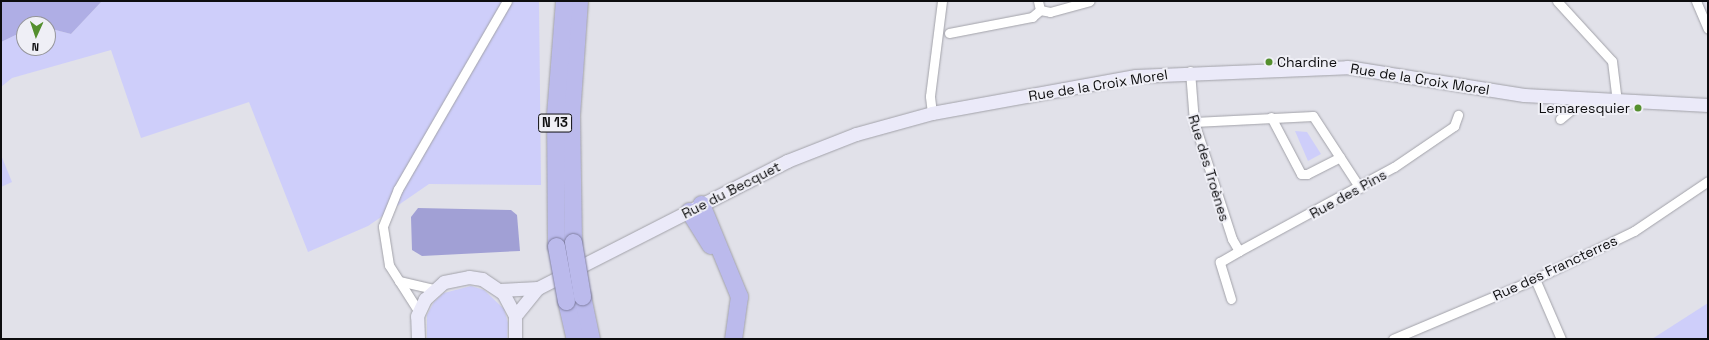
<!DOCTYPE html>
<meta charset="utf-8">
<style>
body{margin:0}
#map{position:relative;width:1709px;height:340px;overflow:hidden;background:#e1e1e9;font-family:"Space Grotesk",sans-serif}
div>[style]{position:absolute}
.green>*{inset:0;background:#cecefa}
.forest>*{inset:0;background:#afaee5}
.water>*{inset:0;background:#a1a0d5}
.roads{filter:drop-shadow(0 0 1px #a2a2a9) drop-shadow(0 0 1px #a2a2a9)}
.street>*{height:9px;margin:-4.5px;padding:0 4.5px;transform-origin:4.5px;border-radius:4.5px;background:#fff}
.secondary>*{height:13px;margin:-6.5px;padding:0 6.5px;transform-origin:6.5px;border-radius:6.5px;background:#ebeaf9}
.highway>*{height:17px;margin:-8.5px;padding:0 8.5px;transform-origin:8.5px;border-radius:8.5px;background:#bbbaec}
.bridges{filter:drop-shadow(0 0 1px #7e7d9f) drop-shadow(0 0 1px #7e7d9f)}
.highway-bridge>*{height:17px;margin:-8.5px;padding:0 8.5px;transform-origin:8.5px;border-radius:8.5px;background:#bbbaec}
.dots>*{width:11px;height:11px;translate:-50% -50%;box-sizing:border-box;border:2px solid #efeff6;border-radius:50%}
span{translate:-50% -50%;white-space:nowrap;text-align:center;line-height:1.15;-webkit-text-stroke:4px #efeff6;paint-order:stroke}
.shield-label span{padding:1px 3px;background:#efeff6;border:1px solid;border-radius:3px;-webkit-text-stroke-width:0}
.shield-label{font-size:13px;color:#0d0d0f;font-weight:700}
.poi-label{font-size:14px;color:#0d0d0f}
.left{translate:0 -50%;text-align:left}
.right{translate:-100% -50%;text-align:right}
.street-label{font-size:14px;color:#0d0d0f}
.frame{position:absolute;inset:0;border:2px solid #0d0d0f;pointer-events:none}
.north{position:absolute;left:16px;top:16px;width:40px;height:40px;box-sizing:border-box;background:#efeff6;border:1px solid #95959a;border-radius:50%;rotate:183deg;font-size:11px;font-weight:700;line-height:16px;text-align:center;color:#0d0d0f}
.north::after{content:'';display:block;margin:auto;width:14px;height:18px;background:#548f2e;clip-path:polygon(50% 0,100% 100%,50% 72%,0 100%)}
</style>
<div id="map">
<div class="green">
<div style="clip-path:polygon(102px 1px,539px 1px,541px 185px,429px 184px,368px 226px,308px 252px,249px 102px,141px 138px,111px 50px,12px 78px,1px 87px,1px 42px,24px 31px,24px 48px,48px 48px,48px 28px,71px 34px)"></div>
<div style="clip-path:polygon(1295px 131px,1307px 132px,1321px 154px,1308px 161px)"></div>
<div style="clip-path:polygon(1px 155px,12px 182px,1px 187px)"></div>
<div style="clip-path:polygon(471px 286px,484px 290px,504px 309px,508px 323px,507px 339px,427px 339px,427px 315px,434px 302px,444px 293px)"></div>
<div style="clip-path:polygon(1708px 303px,1708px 339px,1652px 339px)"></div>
</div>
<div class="forest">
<div style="clip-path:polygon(1px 1px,102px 1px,71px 34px,48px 28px,48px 24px,24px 24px,24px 31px,1px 42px)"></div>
</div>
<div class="water">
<div style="clip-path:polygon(418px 208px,511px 210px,517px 215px,520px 251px,422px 256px,412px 250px,411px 217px)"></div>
</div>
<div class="roads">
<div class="street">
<div style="left:1038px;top:1px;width:9px;rotate:77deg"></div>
<div style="left:1040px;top:10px;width:10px;rotate:11deg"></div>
<div style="left:1050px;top:12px;width:41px;rotate:-15.4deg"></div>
<div style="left:1557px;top:1px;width:81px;rotate:47.5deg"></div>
<div style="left:1612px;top:61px;width:41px;rotate:83deg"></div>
<div style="left:1696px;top:1px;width:30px;rotate:67deg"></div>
<div style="left:949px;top:33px;width:85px;rotate:-10.9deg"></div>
<div style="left:1032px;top:17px;width:11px;rotate:-41deg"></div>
<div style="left:1190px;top:71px;width:51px;rotate:85.5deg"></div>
<div style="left:1194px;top:122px;width:123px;rotate:72deg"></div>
<div style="left:1232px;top:239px;width:14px;rotate:60deg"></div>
<div style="left:1239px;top:251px;width:176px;rotate:-28.5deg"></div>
<div style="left:1394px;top:167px;width:73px;rotate:-34.3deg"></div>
<div style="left:1454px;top:126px;width:12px;rotate:-70deg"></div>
<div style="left:932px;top:113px;width:17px;rotate:-97deg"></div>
<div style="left:930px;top:96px;width:96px;rotate:-82.8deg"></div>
<div style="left:1271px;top:117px;width:64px;rotate:62.2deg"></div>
<div style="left:1301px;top:174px;width:6px"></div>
<div style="left:1307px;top:174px;width:37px;rotate:-27deg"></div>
<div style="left:1560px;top:119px;width:16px;rotate:-40deg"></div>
<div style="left:1572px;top:109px;width:10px;rotate:-73deg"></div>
<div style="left:1194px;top:122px;width:119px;rotate:-2.9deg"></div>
<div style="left:1313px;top:116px;width:86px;rotate:56.9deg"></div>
<div style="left:1535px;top:279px;width:65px;rotate:66.6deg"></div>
<div style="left:399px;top:281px;width:35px;rotate:13deg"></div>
<div style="left:1231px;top:299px;width:39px;rotate:-107deg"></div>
<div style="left:1220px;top:262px;width:22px;rotate:-30deg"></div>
<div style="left:419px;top:312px;width:56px;rotate:-122.6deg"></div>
<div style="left:389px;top:265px;width:39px;rotate:-99deg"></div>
<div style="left:383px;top:226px;width:40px;rotate:-68deg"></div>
<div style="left:398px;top:189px;width:217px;rotate:-59.9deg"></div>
<div style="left:1393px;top:339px;width:154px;rotate:-22.9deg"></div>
<div style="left:1535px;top:279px;width:110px;rotate:-25.9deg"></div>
<div style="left:1634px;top:231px;width:89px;rotate:-34deg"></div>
</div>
<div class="secondary">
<div style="left:500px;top:290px;width:38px;rotate:-3deg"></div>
<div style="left:515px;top:316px;width:36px;rotate:-51deg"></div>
<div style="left:538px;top:288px;width:280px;rotate:-27deg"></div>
<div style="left:787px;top:161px;width:74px;rotate:-21.4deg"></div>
<div style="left:856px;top:134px;width:79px;rotate:-15.4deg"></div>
<div style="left:932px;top:113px;width:207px;rotate:-10.3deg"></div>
<div style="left:1136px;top:76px;width:211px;rotate:-2.4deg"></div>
<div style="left:1347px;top:67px;width:179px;rotate:9deg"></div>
<div style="left:1524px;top:95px;width:184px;rotate:3.1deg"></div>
<div style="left:418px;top:339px;width:23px;rotate:-92deg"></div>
<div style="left:417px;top:316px;width:19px;rotate:-65deg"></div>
<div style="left:425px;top:299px;width:25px;rotate:-42deg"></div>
<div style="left:444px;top:282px;width:25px;rotate:-11deg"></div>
<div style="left:469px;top:277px;width:13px;rotate:9deg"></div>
<div style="left:482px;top:279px;width:25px;rotate:34deg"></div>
<div style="left:503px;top:293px;width:26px;rotate:62deg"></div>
<div style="left:515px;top:316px;width:23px;rotate:90deg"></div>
</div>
<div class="highway">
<div style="left:701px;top:204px;width:100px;rotate:67.6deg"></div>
<div style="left:739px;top:296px;width:43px;rotate:97.9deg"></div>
<div style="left:689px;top:211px;width:40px;rotate:58deg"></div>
<div style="left:573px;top:242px;width:127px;rotate:-90.9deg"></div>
<div style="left:571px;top:115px;width:114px;rotate:-86deg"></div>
<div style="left:556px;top:246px;width:131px;rotate:-90.4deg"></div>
<div style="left:555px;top:115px;width:114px;rotate:-85.5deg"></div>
<div style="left:582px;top:296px;width:44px;rotate:78.2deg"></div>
<div style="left:566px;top:301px;width:39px;rotate:77deg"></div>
</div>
</div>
<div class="bridges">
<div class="highway-bridge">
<div style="left:573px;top:242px;width:55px;rotate:80.5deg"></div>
<div style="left:556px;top:246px;width:56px;rotate:79.7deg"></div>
</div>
</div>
<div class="dots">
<div style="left:1269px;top:62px;background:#548f2e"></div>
<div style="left:1638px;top:108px;background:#548f2e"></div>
</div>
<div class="shield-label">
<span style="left:555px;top:123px">N 13</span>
</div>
<div class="poi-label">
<span class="left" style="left:1277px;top:62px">Chardine</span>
<span class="right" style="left:1630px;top:108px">Lemaresquier</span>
</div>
<div class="street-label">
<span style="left:1420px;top:79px;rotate:9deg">Rue de la Croix Morel</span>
<span style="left:1098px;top:85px;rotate:-9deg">Rue de la Croix Morel</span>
<span style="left:1209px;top:168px;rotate:73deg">Rue des Troènes</span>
<span style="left:731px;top:190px;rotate:-27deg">Rue du Becquet</span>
<span style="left:1348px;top:194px;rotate:-29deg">Rue des Pins</span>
<span style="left:1555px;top:268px;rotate:-25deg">Rue des Francterres</span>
</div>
<div class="frame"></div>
<div class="north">N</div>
</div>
